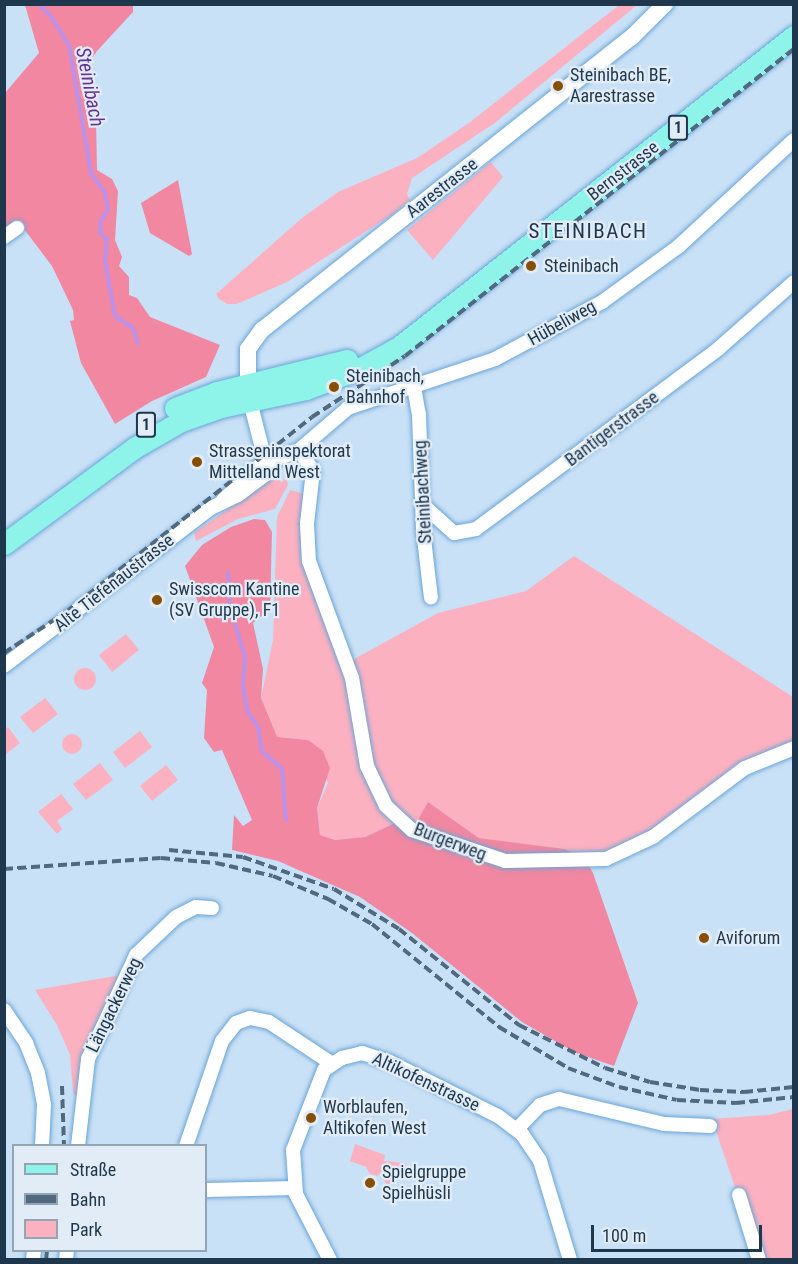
<!DOCTYPE html>
<meta charset="utf-8">
<style>
body{margin:0}
#map{position:relative;width:798px;height:1264px;overflow:hidden;background:#c9e1f6;font-family:"Roboto Condensed",sans-serif}
div>[style]{position:absolute}
.green>*{inset:0;background:#fcb1c0}
.round{border-radius:50%}
.forest>*{inset:0;background:#f187a0}
.stream>*{height:4px;margin:-2px;padding:0 2px;transform-origin:2px;border-radius:2px;background:#bc91e9}
.roads{filter:drop-shadow(0 0 2px #6aa5d8) drop-shadow(0 0 2px #6aa5d8)}
.minor>*{height:14px;margin:-7px;padding:0 7px;transform-origin:7px;border-radius:7px;background:#fff}
.tertiary>*{height:16px;margin:-8px;padding:0 8px;transform-origin:8px;border-radius:8px;background:#fff}
.primary>*{height:21px;margin:-10.5px;padding:0 10.5px;transform-origin:10.5px;border-radius:10.5px;background:#8ef4ea}
.rail>*{height:4px;margin-top:-2px;transform-origin:0;background:repeating-linear-gradient(90deg,#51697e 0 9px,transparent 0 13.5px)}
.dots>*{width:16px;height:16px;translate:-50% -50%;box-sizing:border-box;border:3px solid #e1ecf7;border-radius:50%}
span{translate:-50% -50%;white-space:nowrap;text-align:center;line-height:1.15;-webkit-text-stroke:4.5px #e1ecf7;paint-order:stroke}
.shield-label span{padding:2px 4px;background:#e1ecf7;border:2px solid;border-radius:4px;-webkit-text-stroke-width:0}
.shield-label{font-size:16px;color:#1f374c;font-weight:700}
.poi-label{font-size:18px;color:#1f374c}
.left{translate:0 -50%;text-align:left}
.street-label{font-size:18px;color:#1f374c}
.water-label{font-size:20px;color:#683197;font-style:italic}
.quarter-label{font-size:21px;color:#1f374c;letter-spacing:1.5px}
.frame{position:absolute;inset:0;border:6px solid #1f374c;pointer-events:none}
.legend{position:absolute;left:12px;top:1144px;width:195px;height:108px;box-sizing:border-box;background:#e1ecf7;border:2px solid #93a4b3;margin:0;padding:8px 10px;list-style:none;font-size:18px;color:#1f374c}
.legend li{display:flex;align-items:center;gap:12px;height:30px}
.legend b{width:30px;border:2px solid #93a4b3}
.scale{position:absolute;left:591px;top:1225px;width:171px;height:27px;box-sizing:border-box;border:3px solid #1f374c;border-top:0;padding-left:8px;font-size:18px;line-height:21px;white-space:nowrap;color:#1f374c;-webkit-text-stroke:4px #e1ecf7;paint-order:stroke}
</style>
<div id="map">
<div class="green">
<div style="clip-path:polygon(619px 5px,637px 5px,496px 122px,412px 178px,407px 194px,410px 200px,390px 216px,287px 282px,237px 304px,227px 304px,219px 299px,216px 294px,302px 218px,338px 192px,417px 158px,469px 123px)"></div>
<div style="clip-path:polygon(491px 162px,503px 177px,433px 260px,407px 230px)"></div>
<div style="clip-path:polygon(278px 474px,281px 483px,286px 478px,288px 485px,275px 509px,238px 519px,196px 541px,194px 533px)"></div>
<div style="clip-path:polygon(290px 490px,305px 494px,309px 579px,346px 670px,357px 741px,397px 822px,365px 837px,335px 840px,320px 835px,317px 808px,328px 783px,308px 740px,277px 737px,272px 731px,261px 698px,273px 640px,277px 517px)"></div>
<div style="clip-path:polygon(574px 556px,793px 697px,793px 744px,635px 844px,584px 858px,565px 849px,479px 838px,428px 802px,412px 830px,378px 794px,347px 663px,438px 613px,526px 591px)"></div>
<div style="clip-path:polygon(126px 634px,139px 650px,112px 672px,99px 655px)"></div>
<div class="round" style="left:74px;top:668px;width:22px;height:22px"></div>
<div style="clip-path:polygon(45px 698px,58px 714px,33px 733px,20px 717px)"></div>
<div style="clip-path:polygon(8px 727px,20px 743px,5px 755px,5px 730px)"></div>
<div style="clip-path:polygon(140px 731px,152px 747px,125px 768px,113px 752px)"></div>
<div class="round" style="left:62px;top:734px;width:20px;height:20px"></div>
<div style="clip-path:polygon(100px 763px,113px 780px,86px 800px,73px 784px)"></div>
<div style="clip-path:polygon(166px 765px,178px 780px,152px 801px,140px 786px)"></div>
<div style="clip-path:polygon(61px 794px,73px 809px,57px 821px,62px 829px,57px 834px,38px 812px)"></div>
<div style="clip-path:polygon(115px 976px,124px 981px,88px 1059px,83px 1101px,73px 1093px,70px 1055px,57px 1025px,35px 990px)"></div>
<div style="clip-path:polygon(793px 1109px,793px 1259px,759px 1259px,712px 1119px,768px 1115px)"></div>
<div style="clip-path:polygon(355px 1144px,385px 1155px,384px 1161px,405px 1163px,410px 1173px,387px 1185px,380px 1173px,378px 1176px,370px 1174px,366px 1167px,350px 1161px)"></div>
</div>
<div class="forest">
<div style="clip-path:polygon(25px 5px,133px 5px,133px 12px,97px 51px,80px 76px,96px 120px,97px 170px,112px 179px,118px 191px,115px 240px,122px 257px,119px 266px,129px 277px,129px 295px,137px 298px,150px 317px,220px 345px,206px 377px,152px 401px,115px 424px,81px 363px,70px 321px,74px 320px,73px 310px,52px 266px,21px 225px,5px 237px,5px 93px,39px 53px)"></div>
<div style="clip-path:polygon(178px 180px,192px 254px,189px 256px,150px 233px,141px 203px)"></div>
<div style="clip-path:polygon(254px 519px,265px 520px,272px 532px,270px 609px,253px 623px,263px 669px,261px 698px,277px 737px,308px 740px,323px 751px,330px 768px,317px 808px,320px 835px,335px 840px,365px 837px,397px 822px,412px 830px,428px 802px,479px 838px,565px 849px,584px 858px,593px 873px,638px 1003px,614px 1066px,574px 1052px,522px 1022px,412px 933px,360px 897px,278px 861px,232px 850px,234px 815px,243px 826px,252px 820px,222px 750px,214px 752px,204px 738px,207px 690px,202px 683px,214px 647px,185px 566px,202px 545px,231px 527px)"></div>
</div>
<div class="stream">
<div style="left:38px;top:4px;width:16px;rotate:43deg"></div>
<div style="left:50px;top:15px;width:36px;rotate:58deg"></div>
<div style="left:69px;top:45px;width:130px;rotate:80.2deg"></div>
<div style="left:91px;top:173px;width:24px;rotate:55deg"></div>
<div style="left:105px;top:193px;width:17px;rotate:80deg"></div>
<div style="left:108px;top:210px;width:12px;rotate:125deg"></div>
<div style="left:101px;top:220px;width:13px;rotate:94deg"></div>
<div style="left:100px;top:233px;width:9px;rotate:41deg"></div>
<div style="left:107px;top:239px;width:22px;rotate:95deg"></div>
<div style="left:105px;top:261px;width:56px;rotate:79.7deg"></div>
<div style="left:115px;top:316px;width:22px;rotate:34deg"></div>
<div style="left:133px;top:328px;width:16px;rotate:72deg"></div>
<div style="left:228px;top:573px;width:34px;rotate:87deg"></div>
<div style="left:230px;top:607px;width:52px;rotate:73.3deg"></div>
<div style="left:245px;top:657px;width:28px;rotate:94deg"></div>
<div style="left:243px;top:685px;width:26px;rotate:81deg"></div>
<div style="left:247px;top:711px;width:19px;rotate:55deg"></div>
<div style="left:258px;top:727px;width:24px;rotate:81deg"></div>
<div style="left:262px;top:751px;width:27px;rotate:42deg"></div>
<div style="left:282px;top:769px;width:51px;rotate:85.5deg"></div>
</div>
<div class="roads">
<div class="minor">
<div style="left:4px;top:237px;width:16px;rotate:-35deg"></div>
<div style="left:414px;top:387px;width:27px;rotate:80deg"></div>
<div style="left:419px;top:414px;width:116px;rotate:88deg"></div>
<div style="left:423px;top:530px;width:68px;rotate:83.3deg"></div>
<div style="left:299px;top:450px;width:25px;rotate:56deg"></div>
<div style="left:313px;top:471px;width:53px;rotate:96.5deg"></div>
<div style="left:307px;top:524px;width:37px;rotate:87deg"></div>
<div style="left:309px;top:561px;width:125px;rotate:69.8deg"></div>
<div style="left:352px;top:678px;width:89px;rotate:80.3deg"></div>
<div style="left:367px;top:766px;width:44px;rotate:64.6deg"></div>
<div style="left:386px;top:806px;width:35px;rotate:43deg"></div>
<div style="left:412px;top:830px;width:98px;rotate:18.4deg"></div>
<div style="left:505px;top:861px;width:101px;rotate:-1.1deg"></div>
<div style="left:606px;top:859px;width:52px;rotate:-25.1deg"></div>
<div style="left:653px;top:837px;width:115px;rotate:-36.9deg"></div>
<div style="left:745px;top:768px;width:53px;rotate:-22.2deg"></div>
<div style="left:223px;top:500px;width:48px;rotate:-43.3deg"></div>
<div style="left:258px;top:467px;width:44px;rotate:-22.5deg"></div>
<div style="left:299px;top:450px;width:65px;rotate:-40.6deg"></div>
<div style="left:348px;top:408px;width:155px;rotate:-18.4deg"></div>
<div style="left:495px;top:359px;width:121px;rotate:-28deg"></div>
<div style="left:602px;top:302px;width:95px;rotate:-36deg"></div>
<div style="left:679px;top:246px;width:156px;rotate:-42.7deg"></div>
<div style="left:423px;top:505px;width:42px;rotate:42.1deg"></div>
<div style="left:454px;top:533px;width:22px;rotate:-10deg"></div>
<div style="left:476px;top:529px;width:302px;rotate:-36.6deg"></div>
<div style="left:718px;top:349px;width:101px;rotate:-41.4deg"></div>
<div style="left:4px;top:666px;width:260px;rotate:-37.4deg"></div>
<div style="left:211px;top:508px;width:30px;rotate:-26deg"></div>
<div style="left:238px;top:495px;width:34px;rotate:-37deg"></div>
<div style="left:265px;top:475px;width:11px;rotate:-85deg"></div>
<div style="left:266px;top:464px;width:65px;rotate:-104.3deg"></div>
<div style="left:4px;top:1010px;width:40px;rotate:56deg"></div>
<div style="left:26px;top:1043px;width:32px;rotate:68deg"></div>
<div style="left:38px;top:1073px;width:33px;rotate:79deg"></div>
<div style="left:44px;top:1105px;width:41px;rotate:92.8deg"></div>
<div style="left:517px;top:1129px;width:33px;rotate:-46deg"></div>
<div style="left:540px;top:1105px;width:20px;rotate:-18deg"></div>
<div style="left:559px;top:1099px;width:108px;rotate:13.4deg"></div>
<div style="left:664px;top:1124px;width:46px;rotate:2.5deg"></div>
<div style="left:78px;top:1146px;width:88px;rotate:-83.4deg"></div>
<div style="left:88px;top:1059px;width:115px;rotate:-65.2deg"></div>
<div style="left:136px;top:955px;width:55px;rotate:-43.5deg"></div>
<div style="left:176px;top:917px;width:22px;rotate:-27deg"></div>
<div style="left:196px;top:907px;width:16px;rotate:4deg"></div>
<div style="left:186px;top:1146px;width:111px;rotate:-71.1deg"></div>
<div style="left:222px;top:1041px;width:23px;rotate:-52deg"></div>
<div style="left:236px;top:1023px;width:15px;rotate:-20deg"></div>
<div style="left:250px;top:1018px;width:19px;rotate:12deg"></div>
<div style="left:269px;top:1022px;width:74px;rotate:33.5deg"></div>
<div style="left:206px;top:1190px;width:89px;rotate:-1.3deg"></div>
<div style="left:739px;top:1195px;width:68px;rotate:72.9deg"></div>
<div style="left:33px;top:1260px;width:10px;rotate:-84deg"></div>
<div style="left:66px;top:1260px;width:10px;rotate:-84deg"></div>
<div style="left:330px;top:1260px;width:74px;rotate:-117.3deg"></div>
<div style="left:296px;top:1194px;width:44px;rotate:-93.9deg"></div>
<div style="left:293px;top:1150px;width:86px;rotate:-68.8deg"></div>
<div style="left:324px;top:1070px;width:22px;rotate:-34deg"></div>
<div style="left:342px;top:1058px;width:21px;rotate:-14deg"></div>
<div style="left:362px;top:1053px;width:29px;rotate:18deg"></div>
<div style="left:390px;top:1062px;width:121px;rotate:26.6deg"></div>
<div style="left:498px;top:1116px;width:30px;rotate:37deg"></div>
<div style="left:522px;top:1134px;width:32px;rotate:56deg"></div>
<div style="left:540px;top:1161px;width:103px;rotate:73.1deg"></div>
</div>
<div class="tertiary">
<div style="left:248px;top:386px;width:37px;rotate:-90deg"></div>
<div style="left:248px;top:349px;width:24px;rotate:-54deg"></div>
<div style="left:262px;top:330px;width:472px;rotate:-38.4deg"></div>
<div style="left:632px;top:37px;width:47px;rotate:-45deg"></div>
</div>
<div class="primary">
<div style="left:175px;top:408px;width:45px;rotate:-20.9deg"></div>
<div style="left:217px;top:392px;width:134px;rotate:-13.8deg"></div>
<div style="left:4px;top:544px;width:162px;rotate:-36.4deg"></div>
<div style="left:134px;top:448px;width:54px;rotate:-29.9deg"></div>
<div style="left:181px;top:421px;width:42px;rotate:-19.3deg"></div>
<div style="left:221px;top:407px;width:87px;rotate:-12deg"></div>
<div style="left:306px;top:389px;width:57px;rotate:-20.7deg"></div>
<div style="left:359px;top:369px;width:46px;rotate:-28.8deg"></div>
<div style="left:399px;top:347px;width:503px;rotate:-38.21deg"></div>
</div>
</div>
<div class="rail">
<div style="left:4px;top:653px;width:74px;rotate:-33.5deg"></div>
<div style="left:66px;top:612px;width:314px;rotate:-38.4deg"></div>
<div style="left:312px;top:417px;width:111px;rotate:-33.3deg"></div>
<div style="left:405px;top:356px;width:496px;rotate:-38.3deg"></div>
<div style="left:169px;top:850px;width:74px;rotate:5.4deg"></div>
<div style="left:243px;top:857px;width:96px;rotate:19.4deg"></div>
<div style="left:334px;top:889px;width:76px;rotate:31.6deg"></div>
<div style="left:399px;top:929px;width:154px;rotate:38.7deg"></div>
<div style="left:519px;top:1025px;width:96px;rotate:26.6deg"></div>
<div style="left:605px;top:1068px;width:47px;rotate:17.3deg"></div>
<div style="left:650px;top:1082px;width:51px;rotate:9.1deg"></div>
<div style="left:700px;top:1090px;width:44px;rotate:2.6deg"></div>
<div style="left:744px;top:1092px;width:50px;rotate:-5.7deg"></div>
<div style="left:4px;top:869px;width:157px;rotate:-4deg"></div>
<div style="left:161px;top:858px;width:55px;rotate:5.2deg"></div>
<div style="left:216px;top:863px;width:58px;rotate:12.8deg"></div>
<div style="left:273px;top:876px;width:60px;rotate:22.7deg"></div>
<div style="left:328px;top:899px;width:51px;rotate:29.6deg"></div>
<div style="left:372px;top:924px;width:164px;rotate:39deg"></div>
<div style="left:499px;top:1027px;width:80px;rotate:30.7deg"></div>
<div style="left:568px;top:1068px;width:54px;rotate:20.4deg"></div>
<div style="left:619px;top:1087px;width:59px;rotate:12.6deg"></div>
<div style="left:677px;top:1100px;width:59px;rotate:2.9deg"></div>
<div style="left:736px;top:1103px;width:58px;rotate:-5.9deg"></div>
<div style="left:62px;top:1086px;width:60px;rotate:88.1deg"></div>
<div style="left:46px;top:1260px;width:10px;rotate:-84deg"></div>
</div>
<div class="dots">
<div style="left:558px;top:86px;background:#875000"></div>
<div style="left:531px;top:266px;background:#875000"></div>
<div style="left:334px;top:387px;background:#875000"></div>
<div style="left:197px;top:462px;background:#875000"></div>
<div style="left:157px;top:600px;background:#875000"></div>
<div style="left:704px;top:938px;background:#875000"></div>
<div style="left:311px;top:1118px;background:#875000"></div>
<div style="left:370px;top:1183px;background:#875000"></div>
</div>
<div class="shield-label">
<span style="left:678px;top:128px">1</span>
<span style="left:146px;top:425px">1</span>
</div>
<div class="poi-label">
<span class="left" style="left:570px;top:86px">Steinibach BE,<br>Aarestrasse</span>
<span class="left" style="left:544px;top:266px">Steinibach</span>
<span class="left" style="left:346px;top:387px">Steinibach,<br>Bahnhof</span>
<span class="left" style="left:209px;top:462px">Strasseninspektorat<br>Mittelland West</span>
<span class="left" style="left:169px;top:600px">Swisscom Kantine<br>(SV Gruppe), F1</span>
<span class="left" style="left:716px;top:938px">Aviforum</span>
<span class="left" style="left:323px;top:1118px">Worblaufen,<br>Altikofen West</span>
<span class="left" style="left:382px;top:1183px">Spielgruppe<br>Spielhüsli</span>
</div>
<div class="street-label">
<span style="left:623px;top:171px;rotate:-38deg">Bernstrasse</span>
<span style="left:442px;top:188px;rotate:-38deg">Aarestrasse</span>
<span style="left:562px;top:323px;rotate:-29deg">Hübeliweg</span>
<span style="left:612px;top:429px;rotate:-37deg">Bantigerstrasse</span>
<span style="left:423px;top:492px;rotate:-93deg">Steinibachweg</span>
<span style="left:114px;top:583px;rotate:-38deg">Alte Tiefenaustrasse</span>
<span style="left:450px;top:842px;rotate:21deg">Burgerweg</span>
<span style="left:114px;top:1005px;rotate:-64deg">Längackerweg</span>
<span style="left:426px;top:1082px;rotate:25deg">Altikofenstrasse</span>
</div>
<div class="water-label">
<span style="left:90px;top:87px;rotate:79deg">Steinibach</span>
</div>
<div class="quarter-label">
<span style="left:588px;top:231px">STEINIBACH</span>
</div>
<div class="frame"></div>
<ul class="legend">
<li><b style="height:8px;background:#8ef4ea"></b>Straße</li>
<li><b style="height:8px;background:#51697e"></b>Bahn</li>
<li><b style="height:16px;background:#fcb1c0"></b>Park</li>
</ul>
<div class="scale">100 m</div>
</div>
